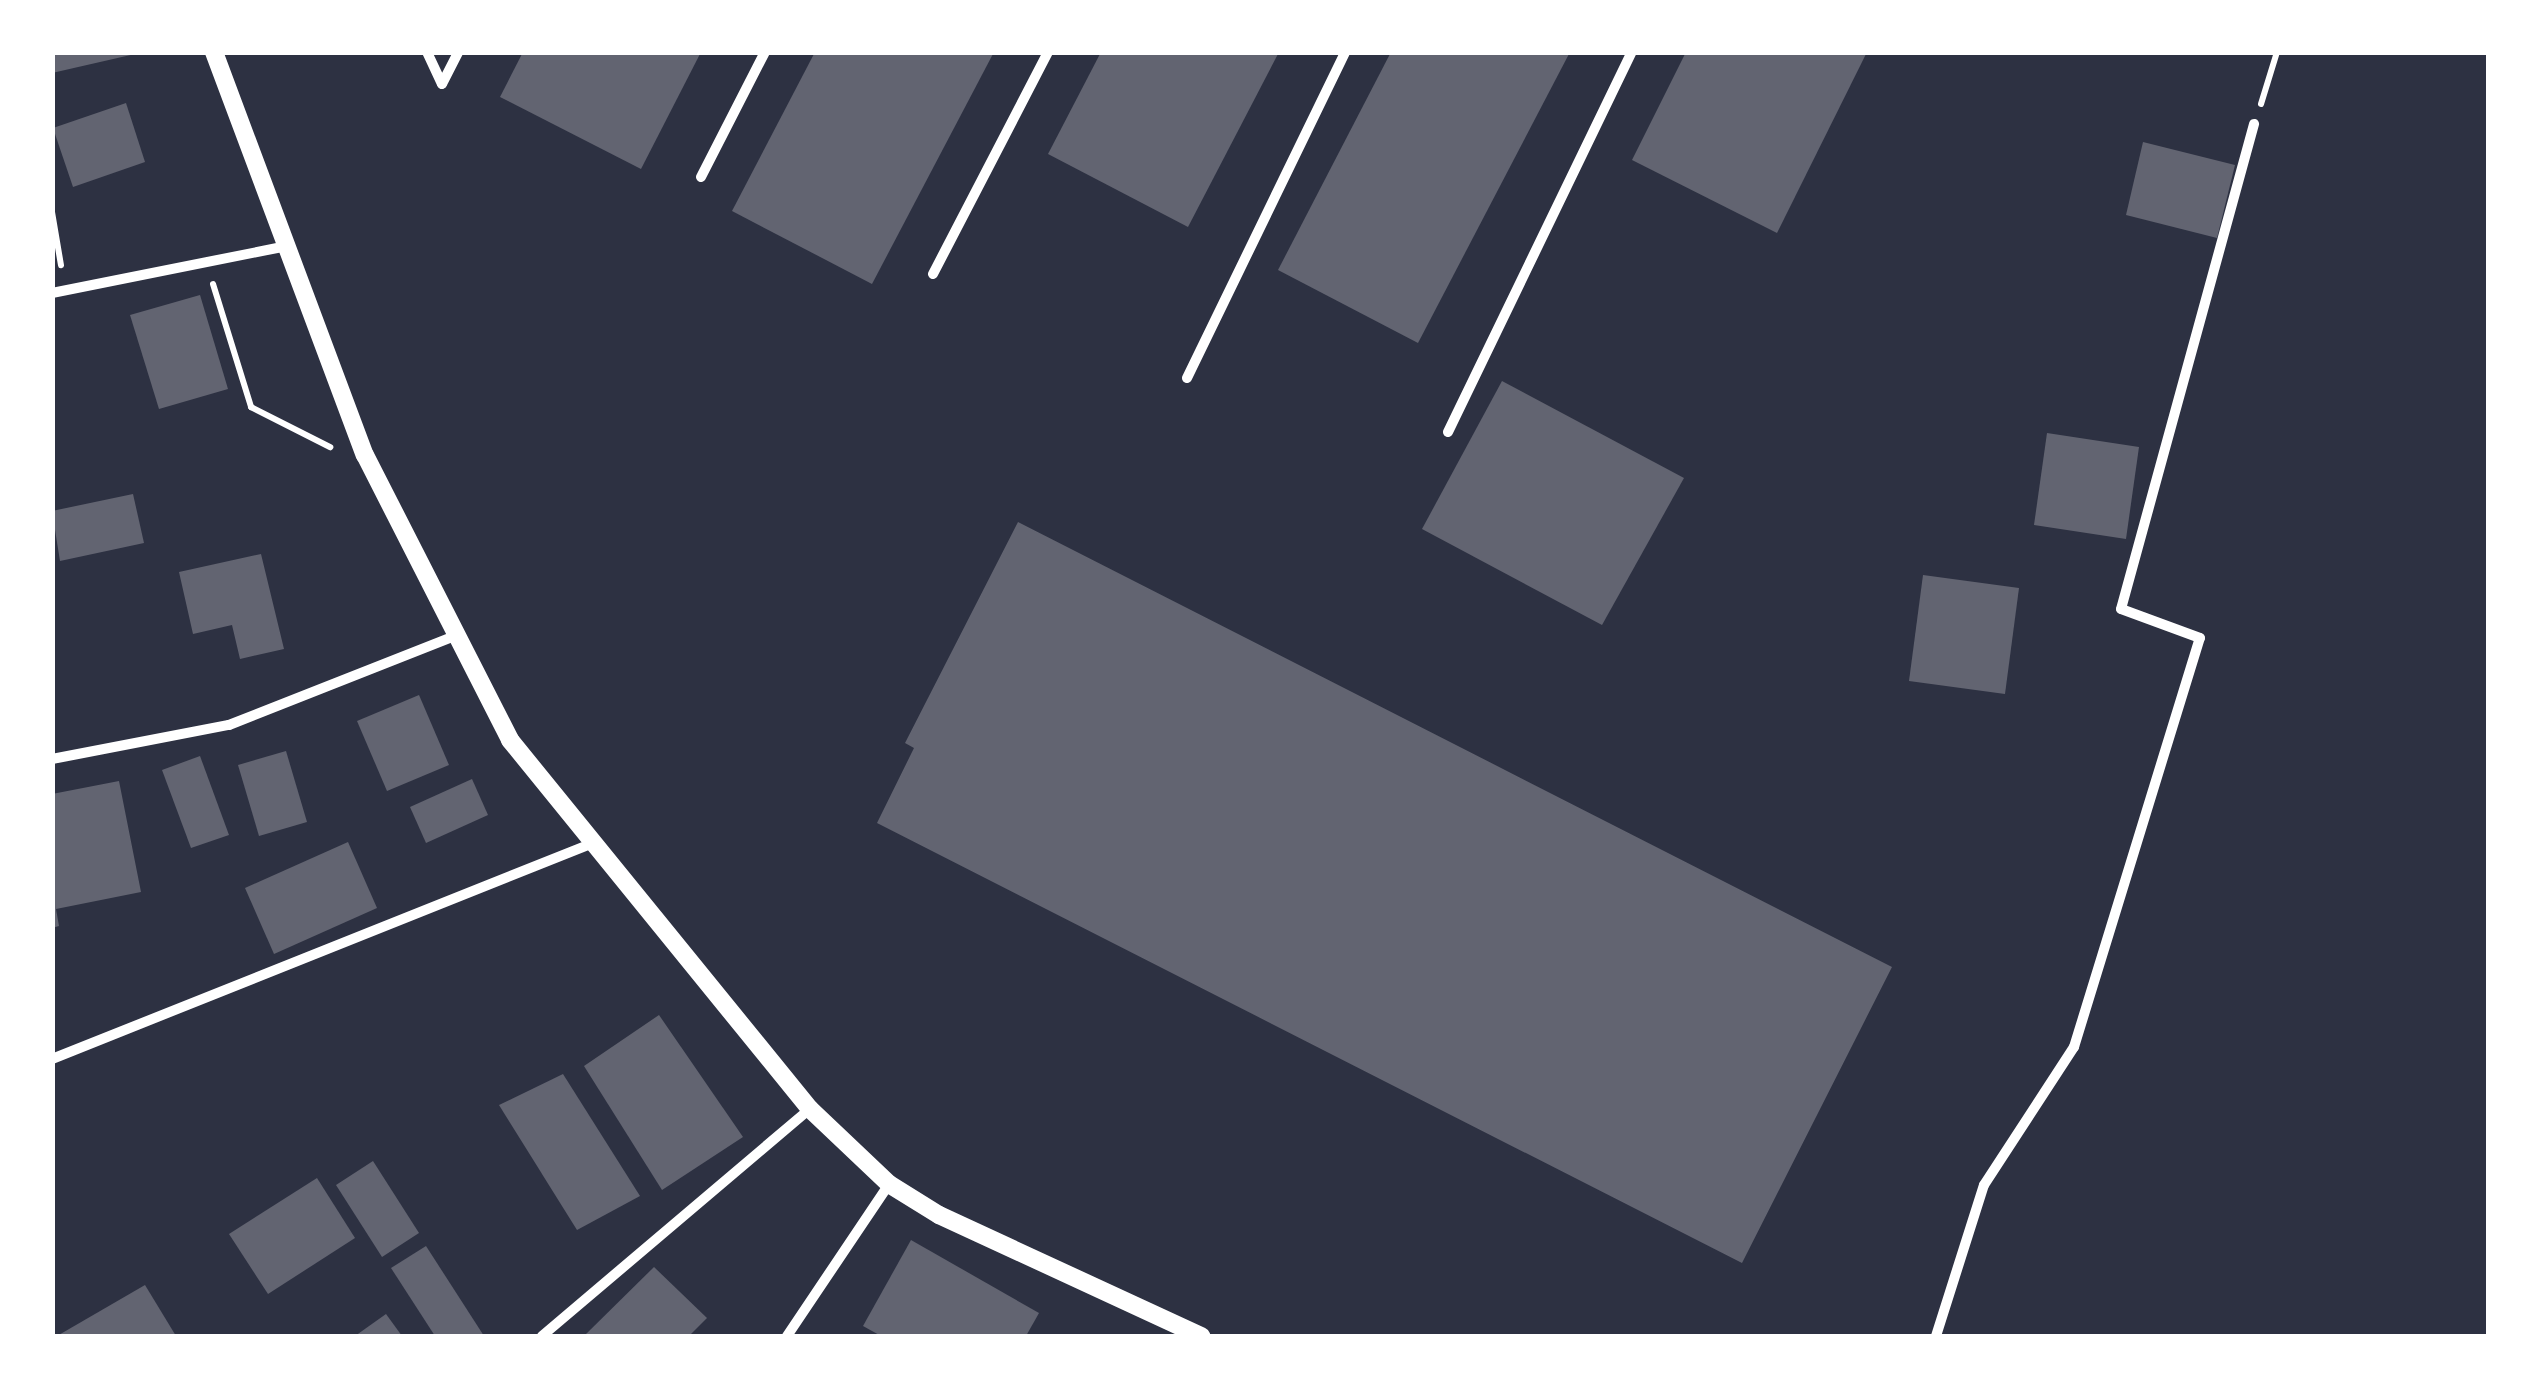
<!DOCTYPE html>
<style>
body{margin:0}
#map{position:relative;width:2541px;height:1389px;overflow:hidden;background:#2d3142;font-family:Rubik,sans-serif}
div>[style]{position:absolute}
.building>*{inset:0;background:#626471}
.path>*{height:6px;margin:-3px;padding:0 3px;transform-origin:3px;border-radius:3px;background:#fff}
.minor>*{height:10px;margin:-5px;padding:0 5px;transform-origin:5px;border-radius:5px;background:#fff}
.tertiary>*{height:18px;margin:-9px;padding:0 9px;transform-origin:9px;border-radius:9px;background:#fff}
span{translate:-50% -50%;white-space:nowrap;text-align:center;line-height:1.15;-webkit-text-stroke:10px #fff;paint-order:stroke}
.frame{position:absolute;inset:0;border:55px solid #fff;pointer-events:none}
</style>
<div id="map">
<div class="building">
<div style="clip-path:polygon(52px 52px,135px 52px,135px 54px,52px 73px)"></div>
<div style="clip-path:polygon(523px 52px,701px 52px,641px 169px,500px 97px)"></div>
<div style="clip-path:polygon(815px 52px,994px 52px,872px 284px,732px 211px)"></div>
<div style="clip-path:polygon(1101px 52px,1279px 52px,1188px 227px,1048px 154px)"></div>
<div style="clip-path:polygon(1391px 52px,1570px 52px,1418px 343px,1278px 270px)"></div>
<div style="clip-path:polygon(1686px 52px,1867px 52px,1777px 233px,1632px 160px)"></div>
<div style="clip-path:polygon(126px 103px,145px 162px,73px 187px,53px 128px)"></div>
<div style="clip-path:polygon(2143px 142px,2235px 165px,2217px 238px,2126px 215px)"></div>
<div style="clip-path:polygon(200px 295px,228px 389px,159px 409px,130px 315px)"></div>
<div style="clip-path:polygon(1502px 381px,1684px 478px,1602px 625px,1422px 529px)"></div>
<div style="clip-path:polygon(2047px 433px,2139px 447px,2126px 539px,2034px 525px)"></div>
<div style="clip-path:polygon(133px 494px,144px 543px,60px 561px,52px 511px)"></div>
<div style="clip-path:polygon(1018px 522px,1892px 967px,1742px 1263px,877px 823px,914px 748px,905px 743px)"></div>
<div style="clip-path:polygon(261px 554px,284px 649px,240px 659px,232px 625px,193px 634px,179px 572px)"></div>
<div style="clip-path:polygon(1923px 575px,2019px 588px,2005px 694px,1909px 681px)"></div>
<div style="clip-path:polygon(419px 695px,449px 765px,387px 791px,357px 721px)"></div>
<div style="clip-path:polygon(286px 751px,307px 822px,259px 836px,238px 765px)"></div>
<div style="clip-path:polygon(200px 756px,229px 835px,191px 848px,162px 770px)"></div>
<div style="clip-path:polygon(472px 779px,488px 815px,426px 843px,410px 807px)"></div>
<div style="clip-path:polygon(119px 781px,141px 892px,56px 909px,59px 926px,52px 928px,52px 794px)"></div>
<div style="clip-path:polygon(348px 842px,377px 908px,274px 954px,245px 888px)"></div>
<div style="clip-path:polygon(659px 1015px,743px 1137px,662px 1190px,584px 1066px)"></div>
<div style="clip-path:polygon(563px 1074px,640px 1196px,577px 1230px,499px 1105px)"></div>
<div style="clip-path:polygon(373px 1161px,419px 1233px,382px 1257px,336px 1185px)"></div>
<div style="clip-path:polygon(317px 1178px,355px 1238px,268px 1294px,229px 1234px)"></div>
<div style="clip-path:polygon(911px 1240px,1039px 1313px,1026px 1336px,881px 1336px,863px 1326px)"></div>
<div style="clip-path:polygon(426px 1246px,484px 1336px,435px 1336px,391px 1268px)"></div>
<div style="clip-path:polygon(654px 1267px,707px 1318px,689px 1336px,584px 1336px)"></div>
<div style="clip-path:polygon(145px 1285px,176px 1336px,57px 1336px)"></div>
<div style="clip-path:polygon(386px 1314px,402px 1336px,355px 1336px)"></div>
</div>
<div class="path">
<div style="left:2261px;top:104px;width:54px;rotate:-72.9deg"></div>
<div style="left:52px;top:212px;width:54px;rotate:80.4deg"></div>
<div style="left:213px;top:284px;width:129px;rotate:72.8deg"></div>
<div style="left:251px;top:407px;width:89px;rotate:26.9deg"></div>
</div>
<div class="minor">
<div style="left:427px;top:52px;width:35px;rotate:65deg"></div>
<div style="left:442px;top:84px;width:36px;rotate:-63deg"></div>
<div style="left:701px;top:177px;width:140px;rotate:-62.9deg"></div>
<div style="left:933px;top:274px;width:250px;rotate:-62.6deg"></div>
<div style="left:52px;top:293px;width:236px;rotate:-11.3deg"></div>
<div style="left:1187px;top:378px;width:362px;rotate:-64.1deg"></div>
<div style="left:1448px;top:432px;width:422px;rotate:-64.2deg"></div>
<div style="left:52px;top:759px;width:180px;rotate:-10.9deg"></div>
<div style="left:229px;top:725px;width:245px;rotate:-21.5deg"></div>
<div style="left:52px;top:1059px;width:583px;rotate:-21.76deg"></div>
<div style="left:542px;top:1336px;width:351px;rotate:-40.3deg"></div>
<div style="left:787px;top:1336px;width:183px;rotate:-56.1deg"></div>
<div style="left:1936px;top:1336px;width:158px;rotate:-72.4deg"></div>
<div style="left:1984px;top:1185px;width:165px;rotate:-56.9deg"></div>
<div style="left:2074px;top:1047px;width:428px;rotate:-72.9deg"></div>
<div style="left:2200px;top:638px;width:84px;rotate:-159.8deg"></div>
<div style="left:2121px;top:609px;width:503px;rotate:-74.66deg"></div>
</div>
<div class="tertiary">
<div style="left:214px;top:52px;width:430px;rotate:69.5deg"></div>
<div style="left:365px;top:455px;width:320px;rotate:63deg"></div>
<div style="left:510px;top:740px;width:476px;rotate:50.9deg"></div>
<div style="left:810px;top:1109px;width:109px;rotate:43.5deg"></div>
<div style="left:889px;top:1184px;width:59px;rotate:31.8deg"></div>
<div style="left:939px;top:1215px;width:289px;rotate:24.8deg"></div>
</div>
<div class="frame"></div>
</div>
